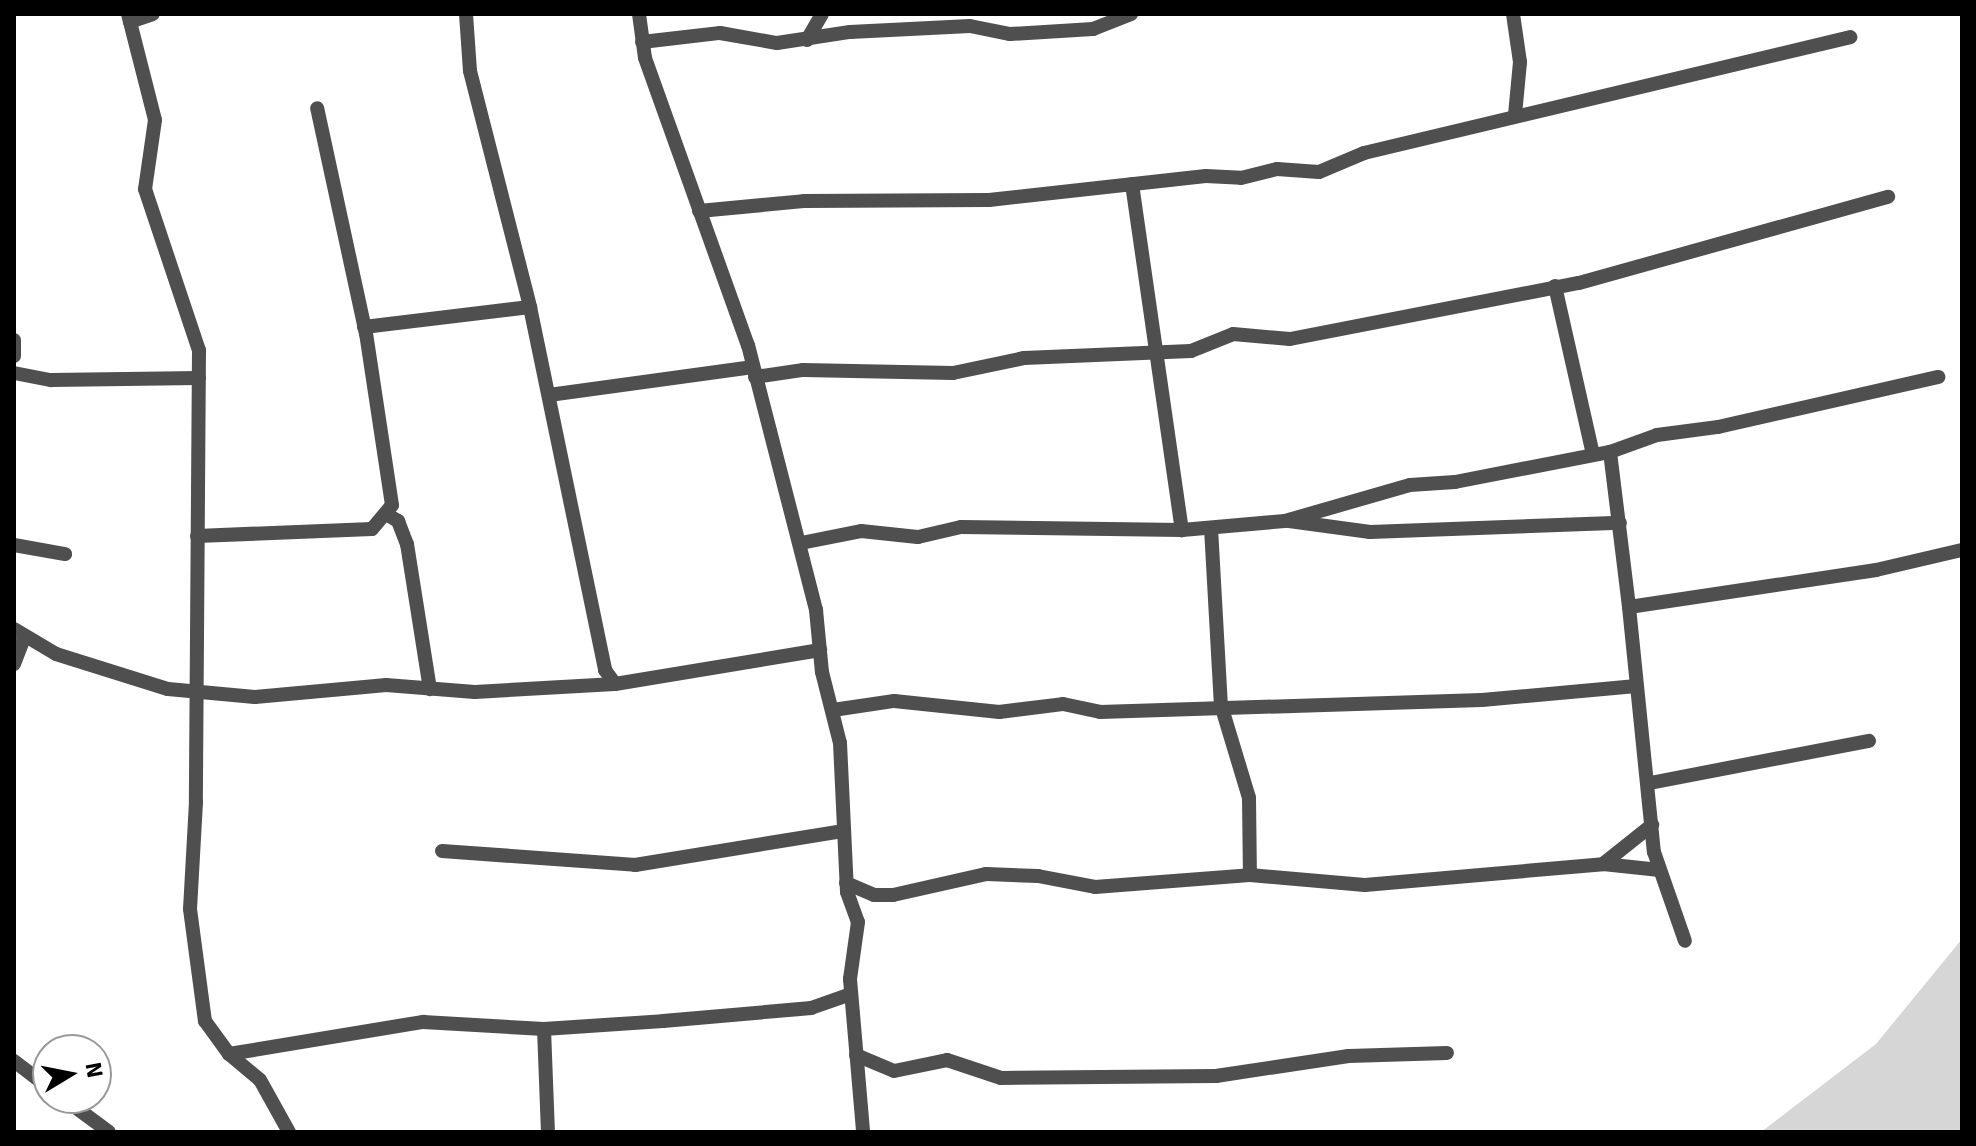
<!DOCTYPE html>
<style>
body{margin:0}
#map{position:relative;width:1976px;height:1146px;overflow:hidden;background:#fff;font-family:Signika,sans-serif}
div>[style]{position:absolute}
.green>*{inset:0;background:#d6d6d6}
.street>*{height:14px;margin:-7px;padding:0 7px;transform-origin:7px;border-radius:7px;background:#4f4f4f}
span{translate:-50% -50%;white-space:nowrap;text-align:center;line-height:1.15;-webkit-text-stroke:6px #fff;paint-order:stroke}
.frame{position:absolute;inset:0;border:16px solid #000;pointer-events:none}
.north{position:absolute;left:32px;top:1034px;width:80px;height:80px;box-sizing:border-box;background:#fff;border:2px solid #999;border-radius:50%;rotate:80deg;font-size:22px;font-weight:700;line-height:32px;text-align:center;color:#000}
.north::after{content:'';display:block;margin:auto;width:28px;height:36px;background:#000;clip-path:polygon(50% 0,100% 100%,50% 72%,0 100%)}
</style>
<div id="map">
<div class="green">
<div style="clip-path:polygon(1962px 939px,1962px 1132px,1761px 1132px,1876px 1044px)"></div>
</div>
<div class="street">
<div style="left:128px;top:14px;width:109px;rotate:75.7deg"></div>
<div style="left:155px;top:120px;width:70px;rotate:98.2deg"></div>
<div style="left:145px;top:189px;width:170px;rotate:71.5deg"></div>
<div style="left:199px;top:350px;width:452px;rotate:90.4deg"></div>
<div style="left:196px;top:802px;width:107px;rotate:93.2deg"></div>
<div style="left:190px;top:909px;width:113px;rotate:82.4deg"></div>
<div style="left:205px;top:1021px;width:41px;rotate:54deg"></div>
<div style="left:229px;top:1054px;width:40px;rotate:40deg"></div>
<div style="left:260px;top:1080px;width:60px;rotate:60.9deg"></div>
<div style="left:466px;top:14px;width:57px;rotate:86deg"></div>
<div style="left:470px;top:71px;width:244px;rotate:75.7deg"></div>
<div style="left:530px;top:307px;width:371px;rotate:78.3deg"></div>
<div style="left:605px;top:670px;width:17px;rotate:54deg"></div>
<div style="left:639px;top:14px;width:44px;rotate:82.2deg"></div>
<div style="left:645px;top:58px;width:305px;rotate:70.3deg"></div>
<div style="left:748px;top:345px;width:274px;rotate:75.6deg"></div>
<div style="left:816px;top:610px;width:62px;rotate:84.5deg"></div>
<div style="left:822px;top:672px;width:73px;rotate:75.8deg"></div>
<div style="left:840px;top:743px;width:149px;rotate:87.3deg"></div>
<div style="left:847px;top:892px;width:32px;rotate:70deg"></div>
<div style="left:858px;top:922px;width:58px;rotate:98deg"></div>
<div style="left:850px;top:979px;width:154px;rotate:85.1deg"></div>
<div style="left:1513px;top:14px;width:49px;rotate:81.7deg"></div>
<div style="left:1520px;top:62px;width:53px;rotate:95.4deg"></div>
<div style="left:130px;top:22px;width:24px;rotate:-19deg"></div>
<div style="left:807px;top:40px;width:30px;rotate:-60deg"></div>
<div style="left:642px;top:42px;width:79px;rotate:-6.6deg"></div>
<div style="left:720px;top:33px;width:58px;rotate:10deg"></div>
<div style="left:777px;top:43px;width:74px;rotate:-8.6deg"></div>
<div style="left:850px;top:32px;width:120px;rotate:-2.9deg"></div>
<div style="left:970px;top:26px;width:41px;rotate:11.3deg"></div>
<div style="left:1010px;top:34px;width:83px;rotate:-3.4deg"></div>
<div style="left:1093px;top:29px;width:41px;rotate:-21.5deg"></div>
<div style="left:1132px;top:184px;width:350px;rotate:81.8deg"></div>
<div style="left:699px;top:211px;width:105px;rotate:-5.4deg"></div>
<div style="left:804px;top:201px;width:185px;rotate:-0.3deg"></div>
<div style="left:989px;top:200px;width:218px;rotate:-6.3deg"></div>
<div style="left:1206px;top:176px;width:35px;rotate:3deg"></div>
<div style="left:1241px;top:178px;width:37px;rotate:-14deg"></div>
<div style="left:1277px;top:169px;width:42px;rotate:4.1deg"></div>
<div style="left:1319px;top:172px;width:49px;rotate:-22.9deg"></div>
<div style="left:1364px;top:153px;width:500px;rotate:-13.4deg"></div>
<div style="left:1555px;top:286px;width:173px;rotate:77.3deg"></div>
<div style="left:364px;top:327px;width:167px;rotate:-6.9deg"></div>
<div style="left:14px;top:340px;width:16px;rotate:90deg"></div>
<div style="left:14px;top:373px;width:38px;rotate:11deg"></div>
<div style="left:51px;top:380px;width:148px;rotate:-0.8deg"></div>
<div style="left:755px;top:377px;width:49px;rotate:-8.3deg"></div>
<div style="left:803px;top:370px;width:150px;rotate:1.1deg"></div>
<div style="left:953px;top:373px;width:73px;rotate:-11.9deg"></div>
<div style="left:1024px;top:358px;width:167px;rotate:-2.4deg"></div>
<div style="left:1191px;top:351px;width:45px;rotate:-22deg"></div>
<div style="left:1233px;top:334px;width:57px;rotate:5deg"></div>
<div style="left:1290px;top:339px;width:294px;rotate:-11deg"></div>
<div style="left:1579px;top:283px;width:321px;rotate:-15.6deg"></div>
<div style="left:549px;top:395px;width:206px;rotate:-7.8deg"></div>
<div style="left:1610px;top:452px;width:156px;rotate:83deg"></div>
<div style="left:1629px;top:607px;width:250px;rotate:-8.5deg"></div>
<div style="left:1876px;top:570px;width:88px;rotate:-13.1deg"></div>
<div style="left:388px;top:515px;width:12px;rotate:31deg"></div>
<div style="left:398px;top:521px;width:25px;rotate:69deg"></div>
<div style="left:407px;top:544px;width:147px;rotate:81deg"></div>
<div style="left:1289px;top:521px;width:82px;rotate:7.7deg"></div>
<div style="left:1370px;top:532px;width:250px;rotate:-2.1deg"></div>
<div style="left:1211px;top:528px;width:177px;rotate:86.8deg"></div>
<div style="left:1221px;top:705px;width:97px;rotate:73.2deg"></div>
<div style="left:1249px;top:798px;width:77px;rotate:89.3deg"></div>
<div style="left:1250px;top:875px;width:115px;rotate:5deg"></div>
<div style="left:1365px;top:885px;width:239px;rotate:-5deg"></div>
<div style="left:1603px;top:864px;width:57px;rotate:6deg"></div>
<div style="left:197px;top:536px;width:175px;rotate:-2.3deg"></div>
<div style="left:372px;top:529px;width:31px;rotate:-50deg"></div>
<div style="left:392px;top:505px;width:173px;rotate:-98.6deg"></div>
<div style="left:366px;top:334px;width:231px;rotate:-102.2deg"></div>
<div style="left:801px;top:543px;width:61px;rotate:-11.3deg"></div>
<div style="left:861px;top:531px;width:57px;rotate:6deg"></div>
<div style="left:918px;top:537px;width:44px;rotate:-13.1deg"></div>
<div style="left:961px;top:527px;width:221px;rotate:0.8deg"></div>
<div style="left:1182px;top:530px;width:103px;rotate:-5deg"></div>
<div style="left:1285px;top:521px;width:130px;rotate:-16.1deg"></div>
<div style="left:1410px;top:485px;width:45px;rotate:-3.8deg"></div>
<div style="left:1455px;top:482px;width:158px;rotate:-11deg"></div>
<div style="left:1610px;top:452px;width:50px;rotate:-19.9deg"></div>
<div style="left:1657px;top:435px;width:62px;rotate:-7.5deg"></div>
<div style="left:1718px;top:427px;width:226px;rotate:-12.8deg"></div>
<div style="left:14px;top:545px;width:52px;rotate:10deg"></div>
<div style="left:1629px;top:607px;width:246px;rotate:84.2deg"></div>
<div style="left:1654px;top:852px;width:94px;rotate:70.8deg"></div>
<div style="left:14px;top:629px;width:49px;rotate:30.8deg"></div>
<div style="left:56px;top:654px;width:117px;rotate:17.4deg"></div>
<div style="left:168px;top:689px;width:87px;rotate:5.3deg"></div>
<div style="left:255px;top:697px;width:132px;rotate:-5.2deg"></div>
<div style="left:386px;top:685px;width:89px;rotate:4.5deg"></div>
<div style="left:475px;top:692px;width:140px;rotate:-3.3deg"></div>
<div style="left:615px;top:684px;width:208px;rotate:-9.4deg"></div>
<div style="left:14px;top:664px;width:30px;rotate:-69deg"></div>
<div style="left:833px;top:710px;width:62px;rotate:-8.4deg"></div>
<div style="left:894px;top:701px;width:106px;rotate:6deg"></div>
<div style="left:999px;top:712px;width:64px;rotate:-7.1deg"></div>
<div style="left:1063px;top:704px;width:38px;rotate:12deg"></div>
<div style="left:1100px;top:712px;width:382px;rotate:-1.8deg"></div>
<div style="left:1482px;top:700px;width:155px;rotate:-5.2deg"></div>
<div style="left:1650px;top:783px;width:223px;rotate:-10.9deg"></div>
<div style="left:442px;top:851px;width:194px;rotate:4.1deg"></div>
<div style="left:635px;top:865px;width:210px;rotate:-9.3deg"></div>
<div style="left:1603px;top:864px;width:63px;rotate:-38.5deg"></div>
<div style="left:846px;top:883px;width:30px;rotate:23deg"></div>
<div style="left:874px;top:895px;width:19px"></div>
<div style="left:893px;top:895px;width:95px;rotate:-12.7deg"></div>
<div style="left:986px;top:874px;width:52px;rotate:2.2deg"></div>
<div style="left:1038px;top:876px;width:58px;rotate:10.9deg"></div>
<div style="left:1095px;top:887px;width:155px;rotate:-4.4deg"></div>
<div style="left:544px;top:1029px;width:103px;rotate:87.8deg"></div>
<div style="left:229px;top:1054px;width:197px;rotate:-9.4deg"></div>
<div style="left:423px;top:1022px;width:121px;rotate:3.3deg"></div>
<div style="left:544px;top:1029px;width:119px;rotate:-3.8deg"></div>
<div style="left:663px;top:1021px;width:149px;rotate:-5deg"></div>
<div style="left:811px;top:1008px;width:42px;rotate:-19.3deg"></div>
<div style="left:856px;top:1055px;width:41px;rotate:22.8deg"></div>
<div style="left:894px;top:1071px;width:54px;rotate:-11.7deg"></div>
<div style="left:947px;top:1060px;width:57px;rotate:18.4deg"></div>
<div style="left:1001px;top:1078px;width:215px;rotate:-0.5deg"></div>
<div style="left:1216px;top:1076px;width:134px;rotate:-8.6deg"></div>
<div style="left:1349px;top:1056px;width:98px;rotate:-1.8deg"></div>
<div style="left:14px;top:1061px;width:43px;rotate:37.4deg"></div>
<div style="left:63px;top:1098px;width:57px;rotate:36.5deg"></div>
</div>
<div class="frame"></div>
<div class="north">N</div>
</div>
